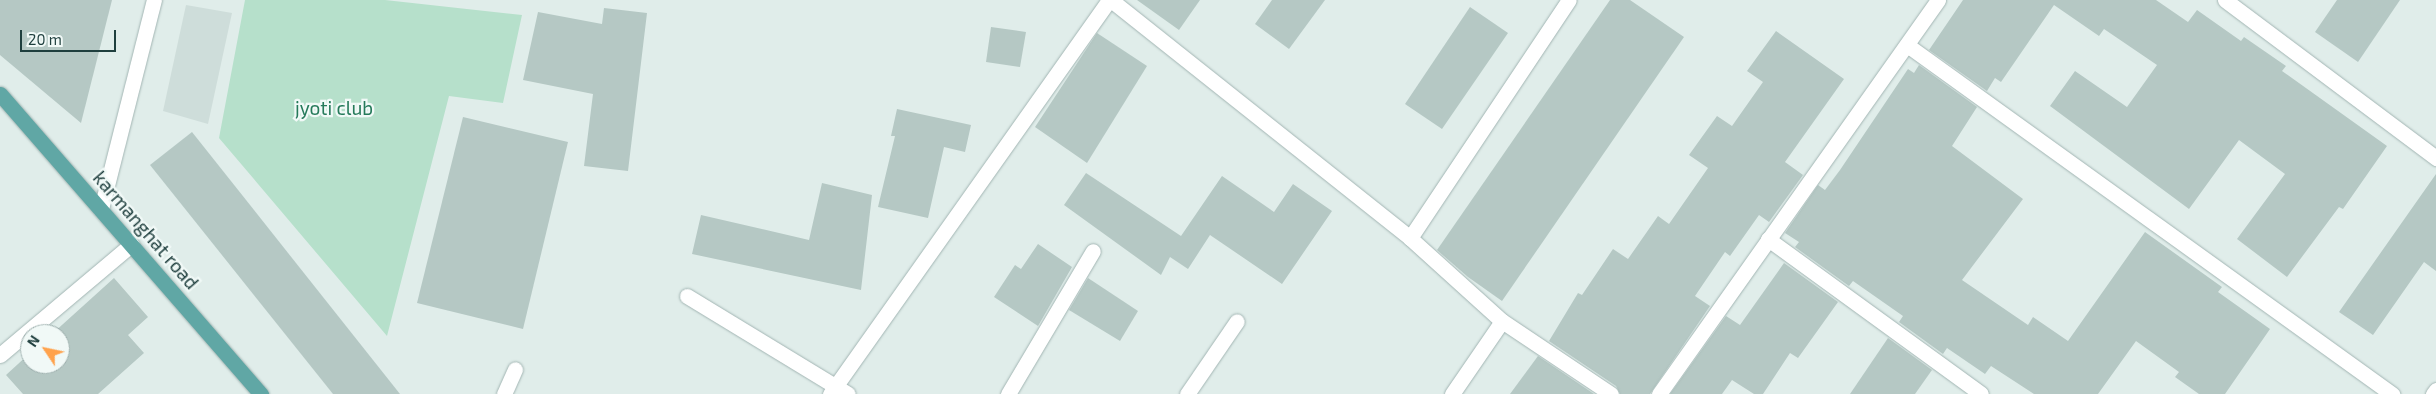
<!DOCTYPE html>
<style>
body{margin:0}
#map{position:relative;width:2436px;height:394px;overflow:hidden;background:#e0edea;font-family:"Exo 2",sans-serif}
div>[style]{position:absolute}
.built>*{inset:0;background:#ceddda}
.green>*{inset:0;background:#b6e0cb}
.building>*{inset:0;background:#b5c8c4}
.roads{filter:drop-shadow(0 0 1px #a2b5b3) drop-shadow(0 0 1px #a2b5b3)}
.minor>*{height:15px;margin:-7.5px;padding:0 7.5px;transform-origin:7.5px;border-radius:7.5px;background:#fff}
.major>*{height:15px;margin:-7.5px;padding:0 7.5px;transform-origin:7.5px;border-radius:7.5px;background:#60a7a5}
span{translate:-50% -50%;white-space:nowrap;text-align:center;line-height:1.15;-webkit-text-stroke:4.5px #f1f9f7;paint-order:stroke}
.park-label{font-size:19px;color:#257a5a}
.street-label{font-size:19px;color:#1f3f3e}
.north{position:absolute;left:20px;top:324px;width:50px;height:50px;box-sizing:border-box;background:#f1f9f7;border:1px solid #9dafad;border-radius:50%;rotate:304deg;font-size:14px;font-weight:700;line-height:20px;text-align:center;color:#1f3f3e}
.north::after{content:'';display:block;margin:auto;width:18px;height:22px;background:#ffa24c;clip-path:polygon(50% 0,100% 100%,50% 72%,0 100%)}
.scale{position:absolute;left:20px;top:30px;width:96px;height:22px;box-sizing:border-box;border:2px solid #1f3f3e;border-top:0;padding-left:6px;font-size:15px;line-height:18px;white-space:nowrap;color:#1f3f3e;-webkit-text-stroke:4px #f1f9f7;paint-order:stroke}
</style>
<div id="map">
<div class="built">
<div style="clip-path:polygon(186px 5px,232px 13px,208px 124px,163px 111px)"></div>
</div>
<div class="green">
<div style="clip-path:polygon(245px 0,385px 0,522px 15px,503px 103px,449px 96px,387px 336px,219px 138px)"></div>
</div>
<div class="building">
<div style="clip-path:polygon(0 0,112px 0,81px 123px,0 55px)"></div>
<div style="clip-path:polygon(1137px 0,1200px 0,1179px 30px)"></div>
<div style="clip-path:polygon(1272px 0,1325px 0,1289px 49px,1255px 24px)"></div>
<div style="clip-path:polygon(1610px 0,1630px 0,1684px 37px,1502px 301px,1468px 277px,1437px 250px)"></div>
<div style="clip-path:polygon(1963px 0,2156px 0,2188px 22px,2197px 10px,2241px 41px,2244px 37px,2286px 66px,2282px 71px,2387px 146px,2343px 209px,2339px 207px,2287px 277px,2237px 239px,2285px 174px,2239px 140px,2189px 209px,2050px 106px,2075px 71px,2127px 107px,2157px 65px,2104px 29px,2099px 36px,2054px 5px,2001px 82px,1995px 78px,1987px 91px,1929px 50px)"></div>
<div style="clip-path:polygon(2337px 0,2400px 0,2358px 62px,2315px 32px)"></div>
<div style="clip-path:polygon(1470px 7px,1508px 33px,1442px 129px,1405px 104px)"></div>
<div style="clip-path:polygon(604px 8px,647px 13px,628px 171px,584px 166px,593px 94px,523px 80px,538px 12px,602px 24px)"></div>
<div style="clip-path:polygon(991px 27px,1026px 32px,1020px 67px,986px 62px)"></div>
<div style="clip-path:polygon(1776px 31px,1844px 79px,1785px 162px,1803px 175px,1769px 222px,1759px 215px,1730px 256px,1725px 252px,1695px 296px,1710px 306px,1650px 394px,1620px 394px,1616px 386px,1549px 341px,1578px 293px,1582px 295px,1613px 249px,1628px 259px,1658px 216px,1669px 224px,1708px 168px,1689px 155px,1717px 116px,1732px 126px,1763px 82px,1747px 71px)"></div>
<div style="clip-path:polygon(1097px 33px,1147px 66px,1087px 163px,1035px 127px)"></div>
<div style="clip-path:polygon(1919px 65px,1977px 107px,1952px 146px,2023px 199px,1962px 280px,2028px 325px,2033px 317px,2068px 341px,2145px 232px,2222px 287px,2218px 292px,2270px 329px,2225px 394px,2199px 394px,2175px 377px,2179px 372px,2136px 341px,2098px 394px,2034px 394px,1991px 366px,1985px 374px,1947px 348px,1943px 354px,1899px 322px,1903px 316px,1853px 281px,1849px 286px,1795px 247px,1799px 242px,1785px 233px,1818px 185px,1825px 190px,1840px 170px,1908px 69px,1914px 73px)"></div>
<div style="clip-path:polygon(897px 109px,971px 125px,965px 152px,944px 147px,928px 218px,878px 207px,895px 136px,891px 136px)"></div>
<div style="clip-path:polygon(463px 117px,568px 142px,523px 329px,417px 303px)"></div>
<div style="clip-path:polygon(192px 132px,400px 394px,333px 394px,150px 165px)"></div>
<div style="clip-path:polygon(1086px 173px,1181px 236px,1222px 176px,1274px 212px,1293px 184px,1332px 211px,1282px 284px,1210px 235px,1188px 269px,1170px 257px,1161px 275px,1064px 205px)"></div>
<div style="clip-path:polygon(2436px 174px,2436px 271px,2424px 262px,2373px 335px,2339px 312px)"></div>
<div style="clip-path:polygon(822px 183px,872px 195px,861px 290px,692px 254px,701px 215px,809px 240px)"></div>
<div style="clip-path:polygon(1038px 244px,1072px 267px,1038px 326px,994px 297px,1015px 265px,1021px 269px)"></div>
<div style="clip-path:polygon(1784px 263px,1838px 302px,1798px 358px,1790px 353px,1763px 394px,1754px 394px,1732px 380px,1722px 394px,1670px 394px,1726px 316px,1740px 325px)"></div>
<div style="clip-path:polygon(114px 278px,148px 317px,128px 335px,144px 353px,98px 394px,23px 394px,6px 375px,30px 353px,30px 364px,60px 364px,60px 334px,52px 334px)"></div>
<div style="clip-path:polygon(1088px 278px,1138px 311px,1120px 341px,1069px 310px)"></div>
<div style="clip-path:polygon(1888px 338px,1932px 370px,1915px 394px,1850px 394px)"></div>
<div style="clip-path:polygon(1538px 356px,1594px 394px,1510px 394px)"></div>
</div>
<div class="roads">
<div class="minor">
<div style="left:1111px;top:0;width:382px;rotate:38.5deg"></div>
<div style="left:1410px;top:238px;width:124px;rotate:42.1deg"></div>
<div style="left:1502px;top:321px;width:131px;rotate:33.8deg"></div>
<div style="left:2225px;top:0;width:264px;rotate:36.8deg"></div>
<div style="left:1907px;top:45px;width:598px;rotate:35.74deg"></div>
<div style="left:101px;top:209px;width:216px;rotate:-75.8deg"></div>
<div style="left:1410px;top:238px;width:286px;rotate:-56.3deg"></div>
<div style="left:1768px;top:239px;width:263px;rotate:36deg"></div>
<div style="left:687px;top:296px;width:188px;rotate:31.3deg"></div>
<div style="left:0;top:355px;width:172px;rotate:-40.1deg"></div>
<div style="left:504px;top:394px;width:27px;rotate:-66deg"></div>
<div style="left:830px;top:394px;width:483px;rotate:-54.7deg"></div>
<div style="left:1008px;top:394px;width:166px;rotate:-59.3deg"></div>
<div style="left:1187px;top:394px;width:88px;rotate:-55.6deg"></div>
<div style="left:1452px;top:394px;width:88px;rotate:-55.6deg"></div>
<div style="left:1659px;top:394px;width:483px;rotate:-54.7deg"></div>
<div style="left:2433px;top:394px;width:5px;rotate:-53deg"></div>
</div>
<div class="major">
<div style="left:0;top:94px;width:398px;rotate:49deg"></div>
</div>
</div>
<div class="park-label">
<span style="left:334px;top:108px">jyoti club</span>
</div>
<div class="street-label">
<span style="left:146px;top:230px;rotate:49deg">karmanghat road</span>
</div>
<div class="north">N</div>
<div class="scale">20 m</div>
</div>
